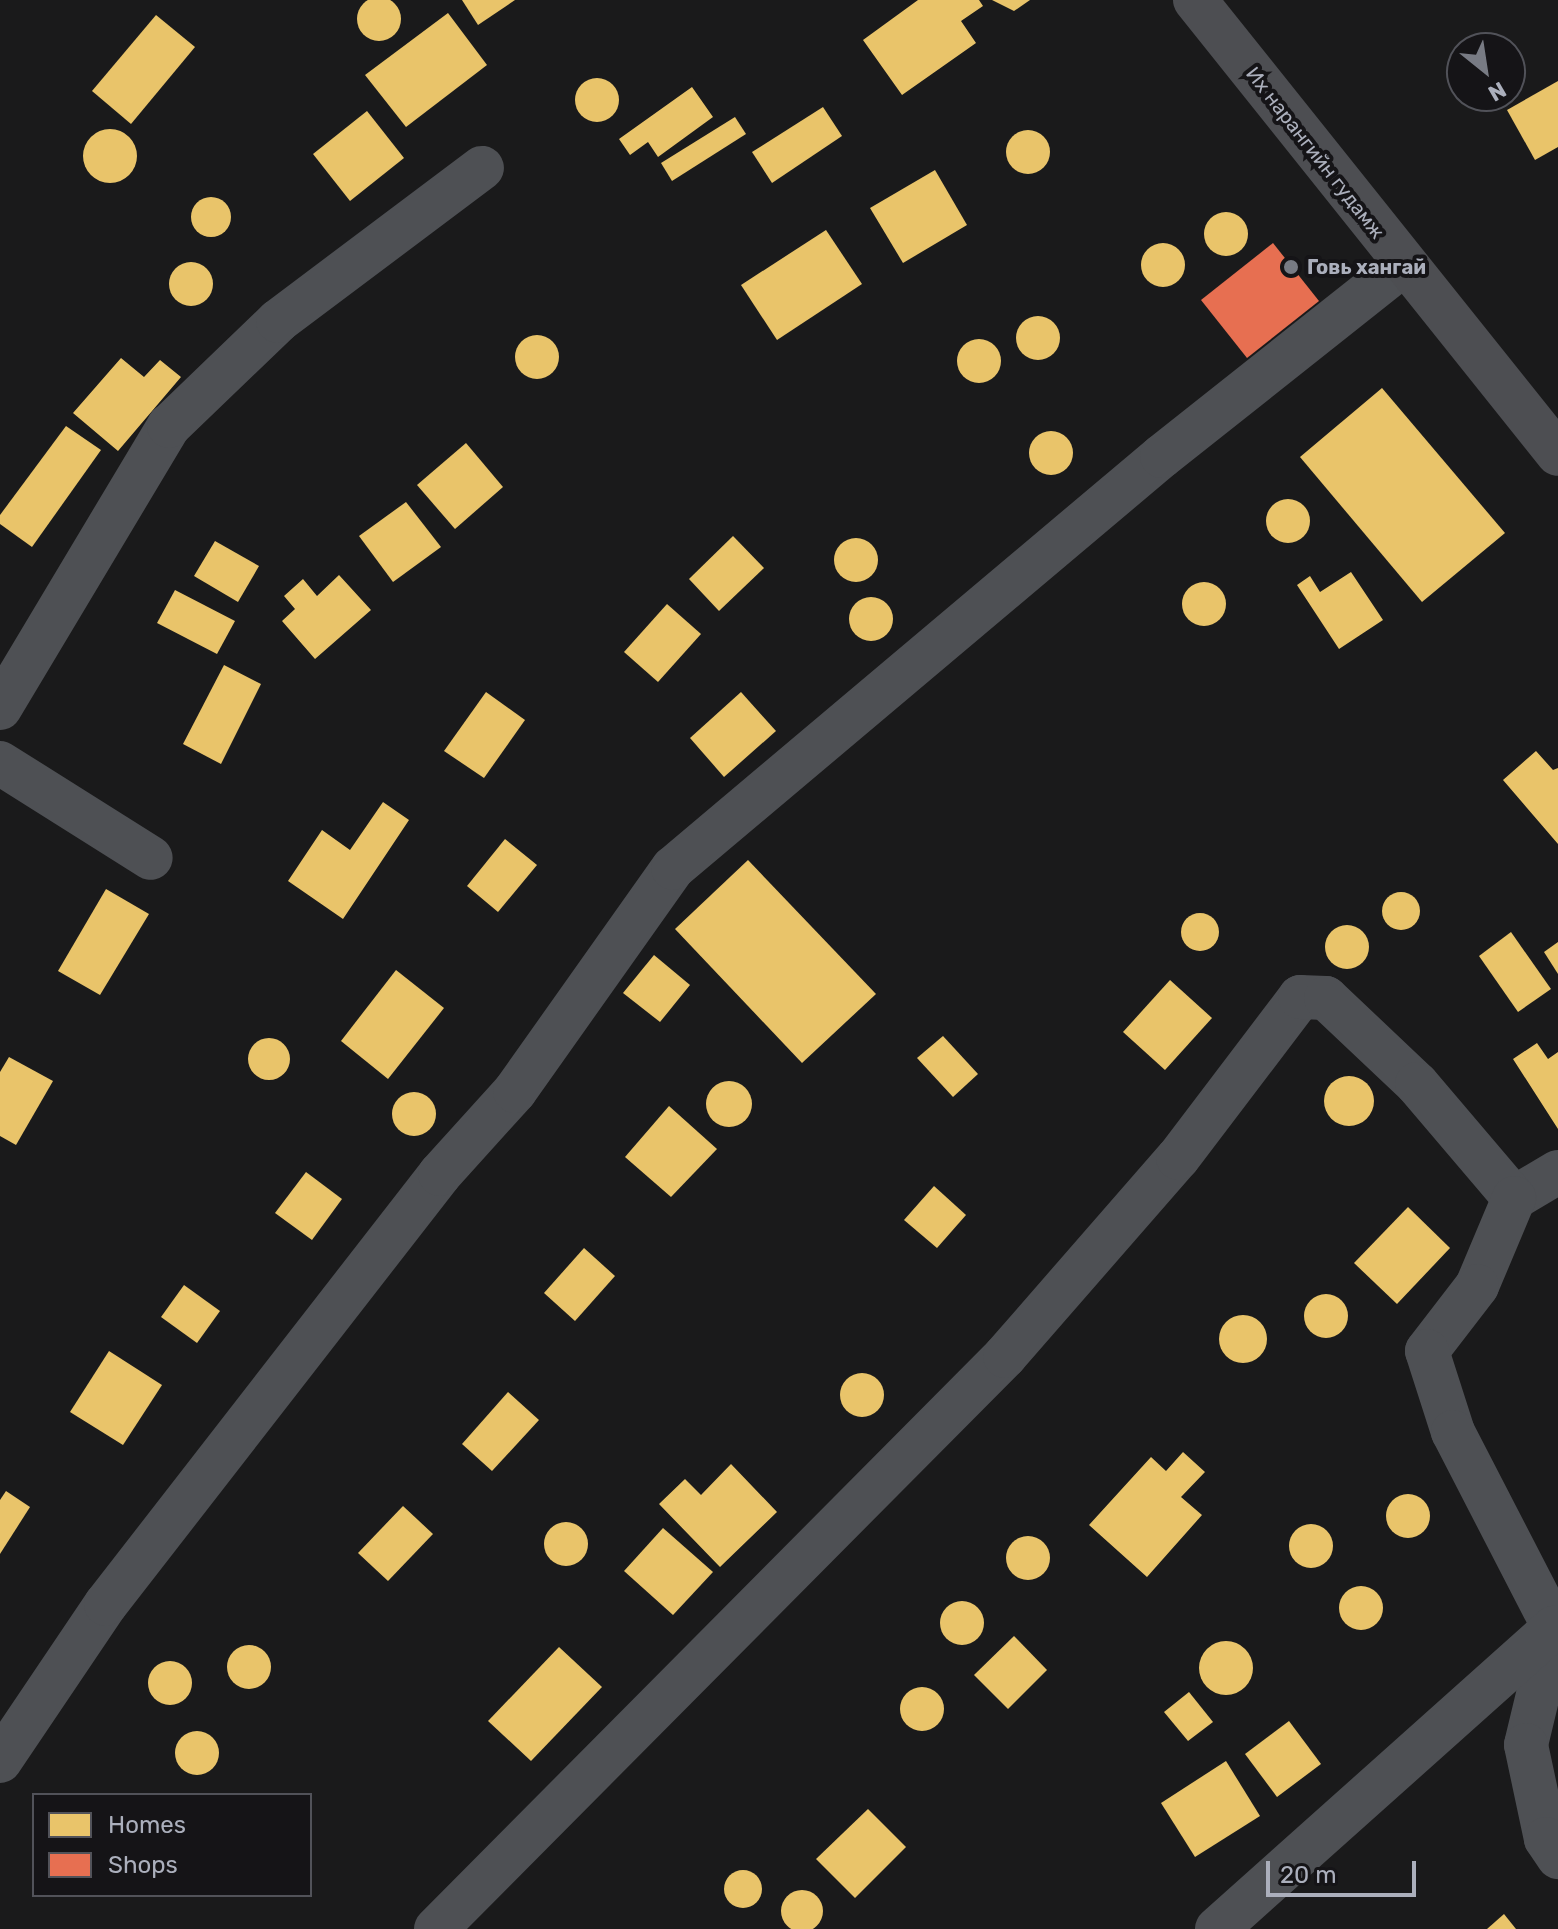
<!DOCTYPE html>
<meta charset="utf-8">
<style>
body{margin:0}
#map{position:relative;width:1558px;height:1929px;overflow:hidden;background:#1a1a1b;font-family:Rubik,sans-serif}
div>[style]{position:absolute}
.homes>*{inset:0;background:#e9c46a}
.round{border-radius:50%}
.shops>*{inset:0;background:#e76f51}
.minor>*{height:44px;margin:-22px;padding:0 22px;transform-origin:22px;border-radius:22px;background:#4e5054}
.secondary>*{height:44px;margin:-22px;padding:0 22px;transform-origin:22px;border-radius:22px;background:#4d4e52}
.dots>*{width:22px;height:22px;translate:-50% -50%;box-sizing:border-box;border:4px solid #151417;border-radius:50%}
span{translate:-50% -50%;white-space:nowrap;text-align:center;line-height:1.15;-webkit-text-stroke:8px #151417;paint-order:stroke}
.street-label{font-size:20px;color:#abafbc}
.poi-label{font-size:20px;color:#abafbc;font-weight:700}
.left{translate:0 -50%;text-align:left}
.legend{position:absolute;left:32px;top:1793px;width:280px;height:104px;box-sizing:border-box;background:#151417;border:2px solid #515259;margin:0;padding:10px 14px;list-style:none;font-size:24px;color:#abafbc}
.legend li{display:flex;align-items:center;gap:16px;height:40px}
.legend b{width:40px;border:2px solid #515259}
.north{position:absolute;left:1446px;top:32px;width:80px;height:80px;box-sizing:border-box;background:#151417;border:2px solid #515259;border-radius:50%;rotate:150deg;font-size:22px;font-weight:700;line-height:32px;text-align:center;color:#abafbc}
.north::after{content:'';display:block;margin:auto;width:28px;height:36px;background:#787b84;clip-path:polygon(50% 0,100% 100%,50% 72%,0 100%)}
.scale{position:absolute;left:1266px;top:1861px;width:150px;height:36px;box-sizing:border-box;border:4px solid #abafbc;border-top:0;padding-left:10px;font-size:24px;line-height:28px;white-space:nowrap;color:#abafbc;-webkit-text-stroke:6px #151417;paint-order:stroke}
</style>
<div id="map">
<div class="homes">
<div class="round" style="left:357px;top:-3px;width:44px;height:44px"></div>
<div style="clip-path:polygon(462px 0,515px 0,478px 25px)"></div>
<div style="clip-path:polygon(918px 0,979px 0,983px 6px,961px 21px,976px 43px,902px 95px,863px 40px)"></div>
<div style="clip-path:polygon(992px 0,1030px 0,1014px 11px)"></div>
<div style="clip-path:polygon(448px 13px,487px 65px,406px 127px,365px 75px)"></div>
<div style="clip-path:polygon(156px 15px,195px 47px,131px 124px,92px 91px)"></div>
<div class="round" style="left:575px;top:78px;width:44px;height:44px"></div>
<div style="clip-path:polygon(1558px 81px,1558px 147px,1535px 160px,1507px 110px)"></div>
<div style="clip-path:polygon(692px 87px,713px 117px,658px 157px,648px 142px,630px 155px,619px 139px)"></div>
<div style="clip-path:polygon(823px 107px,842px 136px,772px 183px,752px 152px)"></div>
<div style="clip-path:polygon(367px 111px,404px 158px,350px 201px,313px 154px)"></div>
<div style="clip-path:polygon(735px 117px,746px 134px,672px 181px,661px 163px)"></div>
<div class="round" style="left:83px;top:129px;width:54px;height:54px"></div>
<div class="round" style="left:1006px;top:130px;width:44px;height:44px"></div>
<div style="clip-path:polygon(935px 170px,967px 225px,903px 263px,870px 208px)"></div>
<div class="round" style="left:191px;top:197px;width:40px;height:40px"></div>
<div class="round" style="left:1204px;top:212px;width:44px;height:44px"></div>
<div style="clip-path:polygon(826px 230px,862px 284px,777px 340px,741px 285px)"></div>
<div class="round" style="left:1141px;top:243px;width:44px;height:44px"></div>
<div class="round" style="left:169px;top:262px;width:44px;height:44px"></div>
<div class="round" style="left:1016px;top:316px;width:44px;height:44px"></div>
<div class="round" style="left:515px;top:335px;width:44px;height:44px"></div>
<div class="round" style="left:957px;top:339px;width:44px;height:44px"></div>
<div style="clip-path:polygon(121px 358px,144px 377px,160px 360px,181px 377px,118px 451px,73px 413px)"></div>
<div style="clip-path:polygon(1382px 388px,1505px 533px,1422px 602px,1300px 457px)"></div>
<div style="clip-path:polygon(66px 426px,101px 450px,32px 547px,0 524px,0 515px)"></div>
<div class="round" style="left:1029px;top:431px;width:44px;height:44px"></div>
<div style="clip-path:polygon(466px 443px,503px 487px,455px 529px,417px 485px)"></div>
<div class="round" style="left:1266px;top:499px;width:44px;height:44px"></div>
<div style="clip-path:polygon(406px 502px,441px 547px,393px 582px,359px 536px)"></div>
<div style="clip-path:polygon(733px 536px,764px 568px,719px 611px,689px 579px)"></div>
<div class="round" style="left:834px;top:538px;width:44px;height:44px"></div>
<div style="clip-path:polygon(215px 541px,259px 566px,238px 602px,194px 576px)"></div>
<div style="clip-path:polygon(1351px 572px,1383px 620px,1339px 649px,1297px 585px,1310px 576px,1320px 592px)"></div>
<div style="clip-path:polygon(339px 575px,371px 610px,315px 659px,282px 621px,295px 609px,284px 596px,303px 579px,317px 596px)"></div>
<div class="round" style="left:1182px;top:582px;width:44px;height:44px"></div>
<div style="clip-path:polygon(175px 590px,235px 621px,217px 654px,157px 623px)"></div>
<div class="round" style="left:849px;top:597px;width:44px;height:44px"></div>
<div style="clip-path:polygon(667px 604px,701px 634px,658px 682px,624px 652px)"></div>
<div style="clip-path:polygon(224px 665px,261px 684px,221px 764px,183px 744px)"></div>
<div style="clip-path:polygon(486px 692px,525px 720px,484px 778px,444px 751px)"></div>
<div style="clip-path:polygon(741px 692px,776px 731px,724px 777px,690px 738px)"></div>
<div style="clip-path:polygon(1536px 751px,1553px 770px,1558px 768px,1558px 844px,1503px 780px)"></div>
<div style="clip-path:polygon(383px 802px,409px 820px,343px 919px,288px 881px,322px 830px,350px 850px)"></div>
<div style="clip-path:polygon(505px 839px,537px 865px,498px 912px,467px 886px)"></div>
<div style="clip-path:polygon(748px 860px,876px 994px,802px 1063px,675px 929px)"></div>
<div style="clip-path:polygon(106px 889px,149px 914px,100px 995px,58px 971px)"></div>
<div class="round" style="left:1382px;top:892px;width:38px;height:38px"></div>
<div class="round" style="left:1181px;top:913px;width:38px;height:38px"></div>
<div class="round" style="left:1325px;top:925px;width:44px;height:44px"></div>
<div style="clip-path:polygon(1511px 932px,1551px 989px,1518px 1012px,1479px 956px)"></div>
<div style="clip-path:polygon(1558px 942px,1558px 974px,1544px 952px)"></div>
<div style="clip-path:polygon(654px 955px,690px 985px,660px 1022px,623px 993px)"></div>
<div style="clip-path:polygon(396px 970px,444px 1008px,388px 1079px,341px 1041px)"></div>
<div style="clip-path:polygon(1170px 980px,1212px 1018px,1165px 1070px,1123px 1032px)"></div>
<div style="clip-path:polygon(943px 1036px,978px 1074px,953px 1097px,917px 1058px)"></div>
<div class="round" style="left:248px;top:1038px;width:42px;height:42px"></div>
<div style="clip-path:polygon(1537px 1043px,1548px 1059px,1558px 1052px,1558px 1129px,1513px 1059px)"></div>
<div style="clip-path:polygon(9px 1057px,53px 1081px,16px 1145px,0 1136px,0 1072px)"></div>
<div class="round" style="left:1324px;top:1076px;width:50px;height:50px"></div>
<div class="round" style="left:706px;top:1081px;width:46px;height:46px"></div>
<div class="round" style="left:392px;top:1092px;width:44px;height:44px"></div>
<div style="clip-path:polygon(669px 1106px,717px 1149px,671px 1197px,625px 1157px)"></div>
<div style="clip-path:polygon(306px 1172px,342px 1199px,312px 1240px,275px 1213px)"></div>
<div style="clip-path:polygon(934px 1186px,966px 1215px,937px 1248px,904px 1220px)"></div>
<div style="clip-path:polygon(1408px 1207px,1450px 1248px,1397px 1304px,1354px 1263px)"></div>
<div style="clip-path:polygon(584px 1248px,615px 1276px,575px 1321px,544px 1293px)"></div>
<div style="clip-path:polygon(184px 1285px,220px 1311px,197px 1343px,161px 1317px)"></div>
<div class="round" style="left:1304px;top:1294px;width:44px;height:44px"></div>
<div class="round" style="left:1219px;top:1315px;width:48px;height:48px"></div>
<div style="clip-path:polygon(109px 1351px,162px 1385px,123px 1445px,70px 1412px)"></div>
<div class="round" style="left:840px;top:1373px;width:44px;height:44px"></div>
<div style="clip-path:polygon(508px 1392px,539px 1420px,492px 1471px,462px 1444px)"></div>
<div style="clip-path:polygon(1183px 1452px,1205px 1472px,1181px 1497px,1202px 1515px,1147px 1577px,1089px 1525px,1151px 1457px,1166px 1471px)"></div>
<div style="clip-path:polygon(731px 1464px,777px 1512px,720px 1567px,659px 1504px,685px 1479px,701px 1495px)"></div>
<div style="clip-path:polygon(6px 1491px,30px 1507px,0 1554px,0 1500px)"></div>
<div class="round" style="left:1386px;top:1494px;width:44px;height:44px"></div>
<div style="clip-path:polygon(403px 1506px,433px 1534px,388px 1581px,358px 1553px)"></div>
<div class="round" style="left:544px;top:1522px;width:44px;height:44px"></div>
<div class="round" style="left:1289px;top:1524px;width:44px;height:44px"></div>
<div style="clip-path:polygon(663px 1528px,713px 1572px,673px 1615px,624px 1571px)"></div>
<div class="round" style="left:1006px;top:1536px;width:44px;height:44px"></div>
<div class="round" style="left:1339px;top:1586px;width:44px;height:44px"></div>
<div class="round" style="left:940px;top:1601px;width:44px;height:44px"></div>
<div style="clip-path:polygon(1014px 1636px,1047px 1670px,1008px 1709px,974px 1675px)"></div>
<div class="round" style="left:1199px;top:1641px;width:54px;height:54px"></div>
<div class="round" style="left:227px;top:1645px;width:44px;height:44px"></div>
<div style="clip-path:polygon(559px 1647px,602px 1687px,531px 1761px,488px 1721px)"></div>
<div class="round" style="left:148px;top:1661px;width:44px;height:44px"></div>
<div class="round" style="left:900px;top:1687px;width:44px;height:44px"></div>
<div style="clip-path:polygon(1189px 1692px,1213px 1722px,1188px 1741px,1164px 1712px)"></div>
<div style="clip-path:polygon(1289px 1721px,1321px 1764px,1277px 1797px,1245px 1754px)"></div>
<div class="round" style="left:175px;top:1731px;width:44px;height:44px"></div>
<div style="clip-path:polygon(1226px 1761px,1260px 1816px,1195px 1857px,1161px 1803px)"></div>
<div style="clip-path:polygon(868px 1809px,906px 1847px,855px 1898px,816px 1859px)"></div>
<div class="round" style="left:724px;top:1870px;width:38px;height:38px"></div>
<div class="round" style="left:781px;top:1890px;width:42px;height:42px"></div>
<div style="clip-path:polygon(1504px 1914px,1516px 1929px,1487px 1929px)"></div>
</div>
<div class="shops">
<div style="clip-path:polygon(1273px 243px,1319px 301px,1247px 358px,1201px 300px)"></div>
</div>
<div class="minor">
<div style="left:0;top:708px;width:329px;rotate:-59.1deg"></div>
<div style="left:169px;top:426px;width:151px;rotate:-43.9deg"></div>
<div style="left:278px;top:321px;width:255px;rotate:-36.9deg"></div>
<div style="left:0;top:763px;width:178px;rotate:32.2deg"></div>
<div style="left:1514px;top:1198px;width:51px;rotate:-30.6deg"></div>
<div style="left:0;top:1761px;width:189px;rotate:-56deg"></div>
<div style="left:106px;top:1604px;width:544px;rotate:-52.16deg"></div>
<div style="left:440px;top:1174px;width:112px;rotate:-47.9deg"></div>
<div style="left:515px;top:1091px;width:273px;rotate:-54.7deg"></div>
<div style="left:673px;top:868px;width:639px;rotate:-40.12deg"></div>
<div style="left:1162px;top:456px;width:309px;rotate:-38.4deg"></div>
<div style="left:436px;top:1929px;width:808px;rotate:-45.2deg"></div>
<div style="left:1005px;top:1356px;width:263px;rotate:-48.9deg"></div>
<div style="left:1178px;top:1158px;width:202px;rotate:-52.8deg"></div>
<div style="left:1300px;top:997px;width:26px;rotate:2deg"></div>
<div style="left:1326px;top:998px;width:125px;rotate:43.4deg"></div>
<div style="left:1417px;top:1084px;width:150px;rotate:49.6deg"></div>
<div style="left:1514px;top:1198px;width:95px;rotate:112.8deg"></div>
<div style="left:1477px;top:1286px;width:82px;rotate:127.6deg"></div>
<div style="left:1427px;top:1351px;width:85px;rotate:72.2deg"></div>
<div style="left:1453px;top:1432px;width:220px;rotate:62.7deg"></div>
<div style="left:1554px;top:1628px;width:120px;rotate:103.5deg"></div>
<div style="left:1526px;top:1745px;width:96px;rotate:78deg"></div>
<div style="left:1546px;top:1839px;width:22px;rotate:56deg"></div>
<div style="left:1217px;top:1929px;width:452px;rotate:-41.8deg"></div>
</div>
<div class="secondary">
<div style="left:1195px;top:0;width:581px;rotate:51.36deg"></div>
</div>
<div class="dots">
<div style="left:1291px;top:267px;background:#787b84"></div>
</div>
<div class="street-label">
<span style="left:1315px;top:153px;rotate:52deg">Их нарангийн гудамж</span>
</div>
<div class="poi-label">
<span class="left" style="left:1307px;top:267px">Говь хангай</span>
</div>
<ul class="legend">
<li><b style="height:22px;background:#e9c46a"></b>Homes</li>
<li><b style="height:22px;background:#e76f51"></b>Shops</li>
</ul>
<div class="north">N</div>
<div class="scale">20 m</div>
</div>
